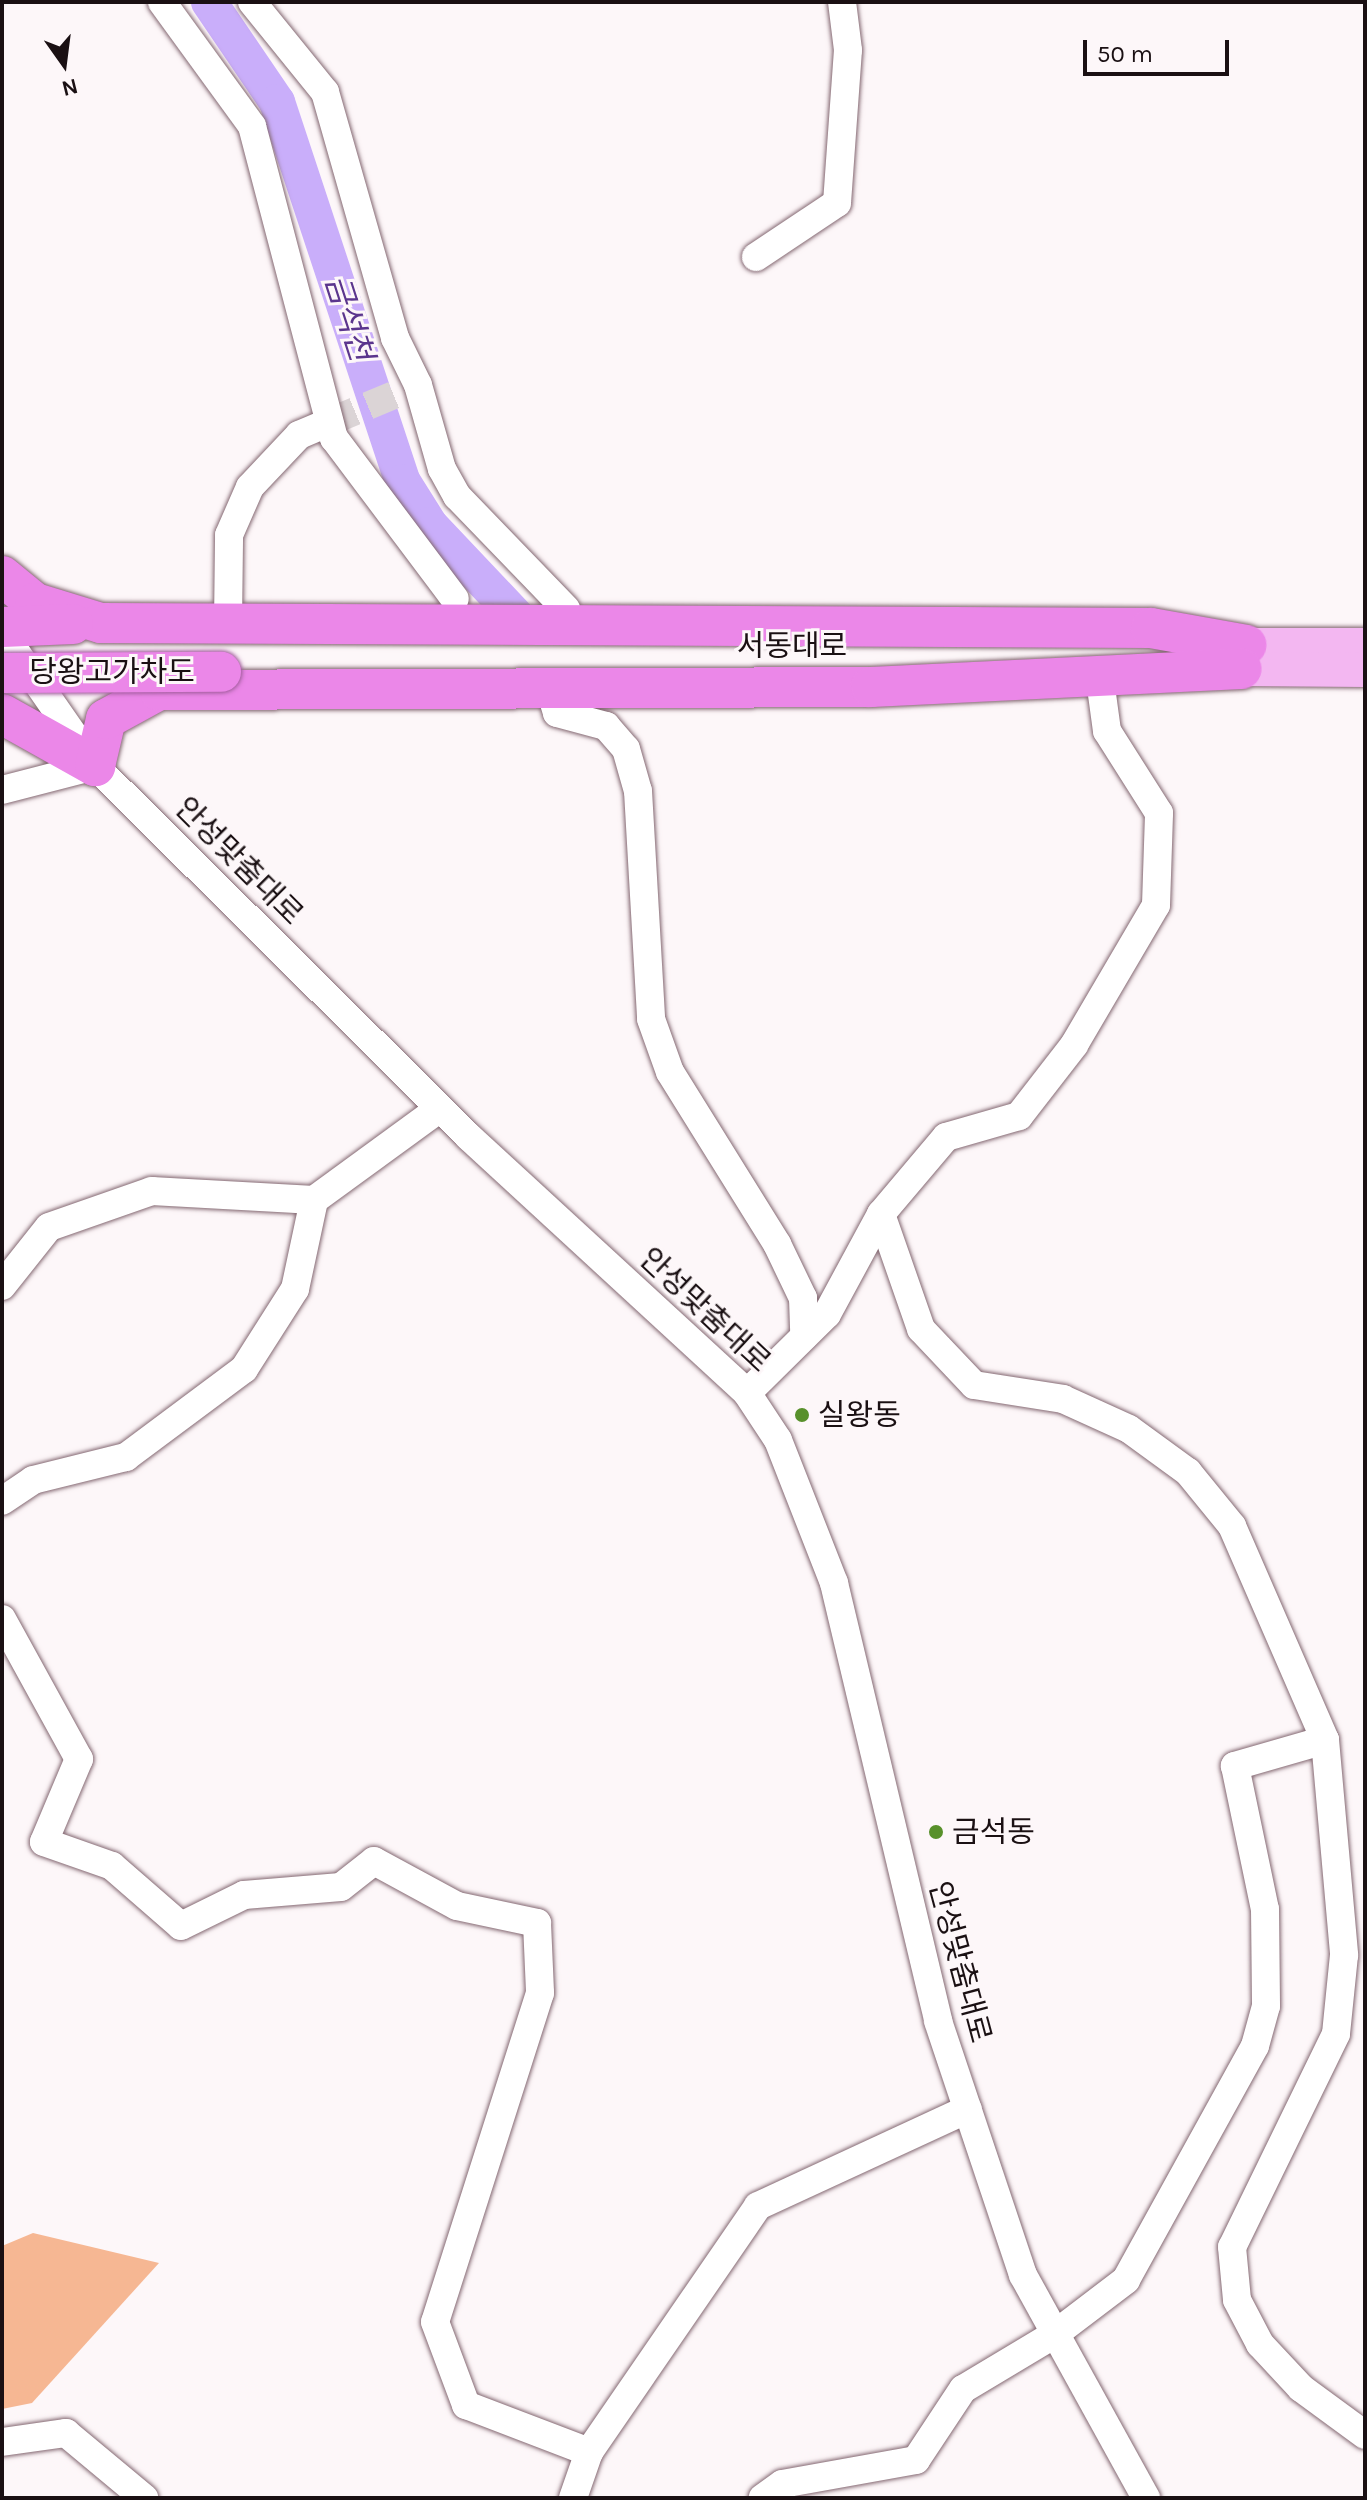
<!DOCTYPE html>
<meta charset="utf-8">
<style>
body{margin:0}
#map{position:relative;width:1367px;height:2500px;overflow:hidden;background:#fdf7f9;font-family:Karla,"Noto Sans KR",sans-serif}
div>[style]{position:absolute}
.forest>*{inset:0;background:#f6b793}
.river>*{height:36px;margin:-18px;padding:0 18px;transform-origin:18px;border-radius:18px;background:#c9aefa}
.minor-tunnel>*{height:28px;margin-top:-14px;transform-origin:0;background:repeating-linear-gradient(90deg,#dbd4d6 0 28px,transparent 0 42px)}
.roads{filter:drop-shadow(0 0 2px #846872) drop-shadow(0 0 2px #846872)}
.minor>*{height:28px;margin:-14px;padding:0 14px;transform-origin:14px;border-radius:14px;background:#fff}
.major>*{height:34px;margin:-17px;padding:0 17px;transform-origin:17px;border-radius:17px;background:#f3b7f1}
.highway>*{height:40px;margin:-20px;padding:0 20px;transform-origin:20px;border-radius:20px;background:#eb87e8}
.bridges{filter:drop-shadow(0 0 2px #a25d9d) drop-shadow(0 0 2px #a25d9d)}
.highway-bridge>*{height:40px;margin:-20px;padding:0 20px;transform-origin:20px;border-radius:20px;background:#eb87e8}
.dots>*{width:22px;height:22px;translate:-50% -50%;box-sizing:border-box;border:4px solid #fdf7f9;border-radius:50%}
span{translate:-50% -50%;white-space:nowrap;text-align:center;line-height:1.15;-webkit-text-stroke:6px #fdf7f9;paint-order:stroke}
.street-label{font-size:30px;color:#1a1013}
.poi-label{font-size:30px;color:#1a1013}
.left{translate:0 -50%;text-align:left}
.water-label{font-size:32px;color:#5b358d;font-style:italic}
.frame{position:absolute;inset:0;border:4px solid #1a1013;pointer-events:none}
.north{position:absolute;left:24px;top:24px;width:80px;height:80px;-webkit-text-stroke:6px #fdf7f9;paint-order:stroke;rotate:166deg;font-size:22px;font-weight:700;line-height:32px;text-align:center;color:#1a1013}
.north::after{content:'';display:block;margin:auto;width:28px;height:36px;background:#1a1013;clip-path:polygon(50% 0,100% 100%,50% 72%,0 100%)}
.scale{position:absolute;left:1083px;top:40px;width:146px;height:36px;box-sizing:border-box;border:4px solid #1a1013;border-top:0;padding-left:10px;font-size:24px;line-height:28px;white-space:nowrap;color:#1a1013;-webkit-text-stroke:6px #fdf7f9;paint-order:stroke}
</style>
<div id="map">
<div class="forest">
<div style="clip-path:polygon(33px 2233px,159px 2263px,32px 2403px,2px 2409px,2px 2246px)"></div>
</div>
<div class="river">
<div style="left:209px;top:2px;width:121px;rotate:55.8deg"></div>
<div style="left:277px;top:102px;width:400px;rotate:71.7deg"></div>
<div style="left:403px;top:482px;width:51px;rotate:57.9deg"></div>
<div style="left:430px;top:525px;width:125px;rotate:46.6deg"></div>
</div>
<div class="minor-tunnel">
<div style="left:329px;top:422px;width:96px;rotate:-22.6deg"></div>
</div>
<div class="roads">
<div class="minor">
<div style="left:162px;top:2px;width:153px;rotate:54deg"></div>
<div style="left:252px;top:126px;width:323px;rotate:75.3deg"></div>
<div style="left:334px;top:438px;width:201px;rotate:53.1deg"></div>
<div style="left:252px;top:2px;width:116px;rotate:51deg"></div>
<div style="left:325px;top:92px;width:256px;rotate:74.1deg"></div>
<div style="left:395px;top:338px;width:52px;rotate:63.9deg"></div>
<div style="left:418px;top:385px;width:87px;rotate:74.1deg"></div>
<div style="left:442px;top:469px;width:31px;rotate:61deg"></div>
<div style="left:457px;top:496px;width:157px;rotate:46deg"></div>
<div style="left:756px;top:257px;width:97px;rotate:-33.7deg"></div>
<div style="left:837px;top:203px;width:153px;rotate:-85.9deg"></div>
<div style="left:848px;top:50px;width:48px;rotate:-97.1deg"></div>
<div style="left:228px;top:623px;width:88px;rotate:-89.3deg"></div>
<div style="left:229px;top:535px;width:52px;rotate:-66.4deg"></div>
<div style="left:250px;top:487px;width:71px;rotate:-46.7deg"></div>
<div style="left:299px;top:435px;width:33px;rotate:-23deg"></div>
<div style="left:2px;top:632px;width:163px;rotate:55.2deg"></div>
<div style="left:95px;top:766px;width:527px;rotate:44.77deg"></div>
<div style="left:469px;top:1137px;width:378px;rotate:42.6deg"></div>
<div style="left:747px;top:1393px;width:56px;rotate:56.6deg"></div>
<div style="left:778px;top:1440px;width:154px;rotate:68.6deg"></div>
<div style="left:834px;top:1583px;width:450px;rotate:76.6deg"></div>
<div style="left:938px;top:2021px;width:268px;rotate:71.5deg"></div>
<div style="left:1023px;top:2275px;width:255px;rotate:61.1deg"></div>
<div style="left:550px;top:690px;width:24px;rotate:73deg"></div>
<div style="left:557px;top:713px;width:51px;rotate:14.9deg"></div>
<div style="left:606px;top:726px;width:30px;rotate:49deg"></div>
<div style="left:626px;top:749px;width:44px;rotate:74.1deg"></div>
<div style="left:638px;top:791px;width:228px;rotate:86.7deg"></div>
<div style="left:651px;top:1019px;width:56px;rotate:70.3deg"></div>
<div style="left:670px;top:1072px;width:203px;rotate:58.1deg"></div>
<div style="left:777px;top:1244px;width:60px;rotate:64.3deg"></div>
<div style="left:803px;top:1298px;width:38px;rotate:88deg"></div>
<div style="left:2px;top:790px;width:96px;rotate:-14.5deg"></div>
<div style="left:881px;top:1214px;width:101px;rotate:-49.8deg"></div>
<div style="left:946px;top:1137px;width:76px;rotate:-16deg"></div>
<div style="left:1019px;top:1116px;width:90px;rotate:-52.2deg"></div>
<div style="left:1074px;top:1045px;width:162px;rotate:-59.6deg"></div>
<div style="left:1156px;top:905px;width:92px;rotate:-88.1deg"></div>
<div style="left:1159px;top:813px;width:97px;rotate:-122.4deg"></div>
<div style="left:1107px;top:731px;width:51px;rotate:-97.8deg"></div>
<div style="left:2px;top:1286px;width:75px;rotate:-51.5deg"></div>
<div style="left:49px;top:1227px;width:109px;rotate:-19.3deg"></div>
<div style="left:152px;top:1191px;width:162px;rotate:3.2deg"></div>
<div style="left:747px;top:1393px;width:112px;rotate:-44.6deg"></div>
<div style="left:827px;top:1314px;width:114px;rotate:-61.6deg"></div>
<div style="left:881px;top:1214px;width:122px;rotate:70.8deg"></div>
<div style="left:921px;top:1329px;width:77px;rotate:46.6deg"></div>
<div style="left:974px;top:1385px;width:90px;rotate:8.9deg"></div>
<div style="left:1063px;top:1399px;width:72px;rotate:24.4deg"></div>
<div style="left:1129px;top:1429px;width:73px;rotate:36.1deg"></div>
<div style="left:1188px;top:1472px;width:70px;rotate:50.8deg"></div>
<div style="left:1232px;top:1526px;width:233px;rotate:66.5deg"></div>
<div style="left:1325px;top:1740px;width:94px;rotate:163.9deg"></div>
<div style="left:1235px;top:1766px;width:146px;rotate:78.2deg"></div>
<div style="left:1265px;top:1909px;width:97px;rotate:89.4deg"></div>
<div style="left:1266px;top:2006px;width:41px;rotate:105.4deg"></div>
<div style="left:1255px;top:2046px;width:267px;rotate:118.9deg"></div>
<div style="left:1126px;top:2280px;width:89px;rotate:142.7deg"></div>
<div style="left:1055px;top:2334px;width:107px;rotate:149.1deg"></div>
<div style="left:963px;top:2389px;width:85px;rotate:123.5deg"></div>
<div style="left:916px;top:2460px;width:136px;rotate:169.8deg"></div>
<div style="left:782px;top:2484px;width:24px;rotate:144deg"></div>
<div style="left:2px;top:1501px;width:37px;rotate:-34deg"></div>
<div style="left:33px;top:1480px;width:96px;rotate:-13.9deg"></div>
<div style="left:126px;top:1457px;width:147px;rotate:-36.7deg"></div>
<div style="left:244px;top:1369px;width:95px;rotate:-57.5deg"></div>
<div style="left:295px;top:1289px;width:91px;rotate:-77.9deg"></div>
<div style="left:314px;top:1200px;width:155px;rotate:-36.1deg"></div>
<div style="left:2px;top:1619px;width:160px;rotate:61.2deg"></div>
<div style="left:79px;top:1759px;width:90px;rotate:112.9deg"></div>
<div style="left:44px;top:1842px;width:72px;rotate:19.4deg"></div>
<div style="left:112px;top:1866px;width:91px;rotate:41deg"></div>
<div style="left:181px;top:1926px;width:70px;rotate:-26.2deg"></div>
<div style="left:244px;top:1895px;width:97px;rotate:-4.7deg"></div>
<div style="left:341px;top:1887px;width:42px;rotate:-38.2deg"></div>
<div style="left:374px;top:1861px;width:94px;rotate:28.5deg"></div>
<div style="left:457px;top:1906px;width:82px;rotate:12deg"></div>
<div style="left:537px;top:1923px;width:70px;rotate:87.5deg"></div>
<div style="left:540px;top:1993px;width:345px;rotate:107.7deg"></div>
<div style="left:435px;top:2322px;width:89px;rotate:69.5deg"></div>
<div style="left:466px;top:2405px;width:132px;rotate:20.9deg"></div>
<div style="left:589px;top:2452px;width:49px;rotate:109.2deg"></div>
<div style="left:1325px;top:1740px;width:216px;rotate:84.9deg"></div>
<div style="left:1344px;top:1955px;width:79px;rotate:95.8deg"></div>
<div style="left:1336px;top:2034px;width:237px;rotate:116deg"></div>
<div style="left:1232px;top:2247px;width:53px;rotate:84.6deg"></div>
<div style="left:1237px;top:2300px;width:50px;rotate:62.4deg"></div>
<div style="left:1260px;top:2344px;width:60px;rotate:47deg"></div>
<div style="left:1301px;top:2388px;width:79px;rotate:36.3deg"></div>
<div style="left:2px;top:2442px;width:65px;rotate:-8deg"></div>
<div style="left:66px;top:2433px;width:102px;rotate:39.8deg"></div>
<div style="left:589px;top:2452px;width:298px;rotate:-55.5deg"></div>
<div style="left:758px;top:2206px;width:231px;rotate:-24.8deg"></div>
</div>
<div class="major">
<div style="left:1246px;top:645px;width:119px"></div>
<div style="left:1242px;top:669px;width:123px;rotate:0.5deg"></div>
</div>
<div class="highway">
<div style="left:2px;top:576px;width:43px;rotate:39.3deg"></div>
<div style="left:35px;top:603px;width:69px;rotate:16.9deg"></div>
<div style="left:101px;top:623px;width:1050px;rotate:0.27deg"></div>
<div style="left:1151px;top:628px;width:97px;rotate:10.1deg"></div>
<div style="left:2px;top:627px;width:71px;rotate:-2.4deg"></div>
<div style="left:2px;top:714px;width:107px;rotate:29.2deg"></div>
<div style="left:95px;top:766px;width:48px;rotate:-76.8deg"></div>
<div style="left:106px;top:719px;width:60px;rotate:-28.7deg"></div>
<div style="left:159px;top:690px;width:712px;rotate:-0.24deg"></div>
<div style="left:871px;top:687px;width:371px;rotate:-2.8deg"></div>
</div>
</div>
<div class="bridges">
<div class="highway-bridge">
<div style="left:2px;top:673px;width:219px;rotate:-0.3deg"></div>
</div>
</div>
<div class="dots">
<div style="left:802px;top:1415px;background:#58902b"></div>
<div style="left:936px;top:1832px;background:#58902b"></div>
</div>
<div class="street-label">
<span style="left:792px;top:646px">서동대로</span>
<span style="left:112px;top:672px">당왕고가차도</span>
<span style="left:239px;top:861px;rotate:45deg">안성맞춤대로</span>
<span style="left:705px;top:1310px;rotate:43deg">안성맞춤대로</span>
<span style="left:960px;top:1962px;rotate:75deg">안성맞춤대로</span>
</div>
<div class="poi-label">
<span class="left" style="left:818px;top:1415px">실왕동</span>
<span class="left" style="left:952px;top:1832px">금석동</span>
</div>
<div class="water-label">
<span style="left:348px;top:318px;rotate:72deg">금석천</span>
</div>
<div class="frame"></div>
<div class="north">N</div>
<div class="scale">50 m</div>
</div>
